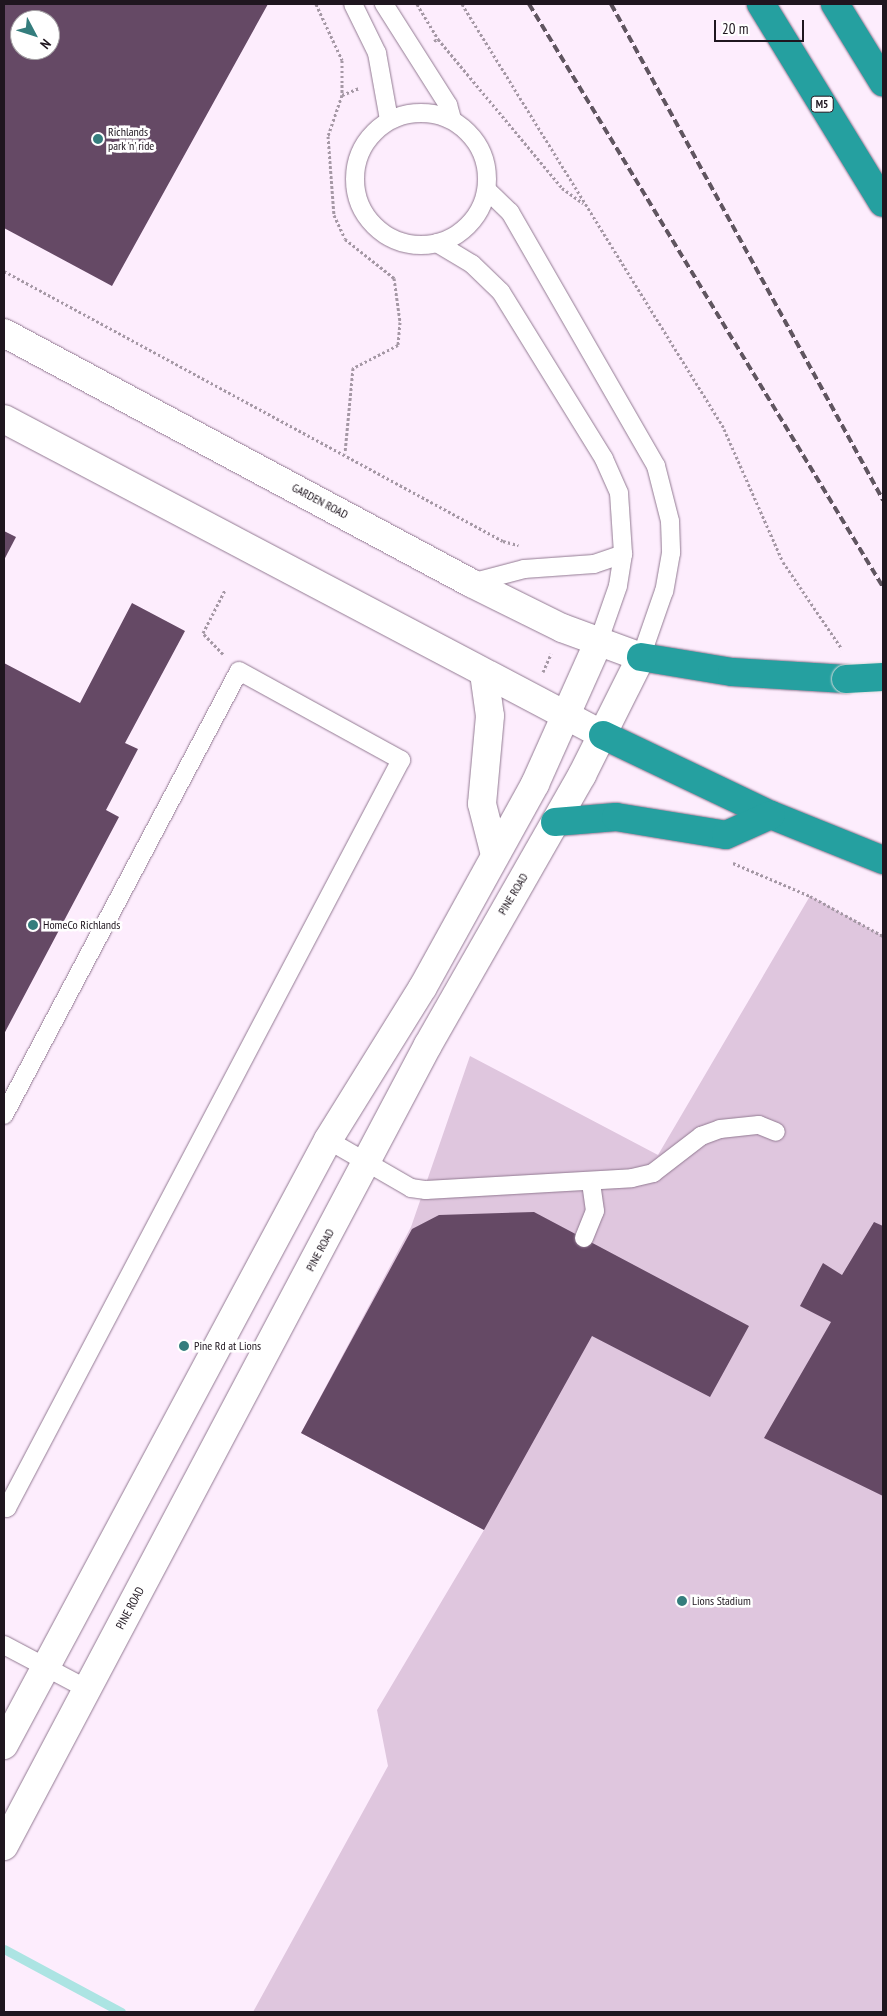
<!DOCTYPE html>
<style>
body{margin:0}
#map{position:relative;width:887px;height:2016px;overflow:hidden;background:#fdedfd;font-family:"PT Sans Narrow",sans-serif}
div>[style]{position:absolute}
.green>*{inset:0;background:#dfc6de}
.stream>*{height:9px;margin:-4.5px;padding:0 4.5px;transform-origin:4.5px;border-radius:4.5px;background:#ace4e3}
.building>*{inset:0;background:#654965}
.path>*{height:3px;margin-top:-1.5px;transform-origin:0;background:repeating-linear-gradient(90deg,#a598a5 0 2.5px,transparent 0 5px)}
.roads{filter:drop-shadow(0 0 1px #927a92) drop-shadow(0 0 1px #927a92)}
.service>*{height:18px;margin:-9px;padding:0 9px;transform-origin:9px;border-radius:9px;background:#fff}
.service>.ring{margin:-9px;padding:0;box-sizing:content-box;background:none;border:18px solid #fff;border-radius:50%}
.tertiary>*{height:28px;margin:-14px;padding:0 14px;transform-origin:14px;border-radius:14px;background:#fff}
.secondary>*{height:28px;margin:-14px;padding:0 14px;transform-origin:14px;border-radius:14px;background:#fff}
.motorway>*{height:28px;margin:-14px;padding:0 14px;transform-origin:14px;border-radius:14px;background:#25a0a0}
.rail>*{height:4px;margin-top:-2px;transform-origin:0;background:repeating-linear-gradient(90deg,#605560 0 8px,transparent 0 12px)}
.bridges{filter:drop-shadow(0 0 1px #dbdadb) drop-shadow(0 0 1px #dbdadb)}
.motorway-bridge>*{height:28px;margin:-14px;padding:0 14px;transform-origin:14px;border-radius:14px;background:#25a0a0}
.dots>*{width:14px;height:14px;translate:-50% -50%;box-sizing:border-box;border:2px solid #fff;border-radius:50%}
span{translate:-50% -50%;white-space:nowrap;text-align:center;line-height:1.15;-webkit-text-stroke:5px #fff;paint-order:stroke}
.shield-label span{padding:1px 4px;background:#fff;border:1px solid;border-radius:4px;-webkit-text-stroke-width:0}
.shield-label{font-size:11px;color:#1f161f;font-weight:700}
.poi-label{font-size:12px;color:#1f161f}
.left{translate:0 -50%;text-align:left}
.street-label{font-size:12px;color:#1f161f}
.frame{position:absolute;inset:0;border:5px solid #1f161f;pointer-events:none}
.north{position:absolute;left:10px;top:10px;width:50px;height:50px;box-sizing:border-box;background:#fff;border:1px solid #a5a2a5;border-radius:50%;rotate:130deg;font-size:14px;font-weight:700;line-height:20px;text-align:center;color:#1f161f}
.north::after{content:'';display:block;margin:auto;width:18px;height:22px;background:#347d7d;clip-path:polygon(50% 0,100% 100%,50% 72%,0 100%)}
.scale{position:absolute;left:714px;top:20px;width:90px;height:22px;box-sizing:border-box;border:2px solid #1f161f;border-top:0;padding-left:6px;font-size:15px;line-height:18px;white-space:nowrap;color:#1f161f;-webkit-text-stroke:4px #fff;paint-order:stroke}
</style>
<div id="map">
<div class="green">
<div style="clip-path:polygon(810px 896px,883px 936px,883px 2012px,253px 2012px,388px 1766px,377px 1710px,484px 1530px,301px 1433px,411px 1227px,470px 1056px,658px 1155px)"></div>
</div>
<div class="stream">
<div style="left:4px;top:1949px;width:133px;rotate:28.3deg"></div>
</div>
<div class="building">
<div style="clip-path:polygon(evenodd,4px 4px,268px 4px,112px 286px,4px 228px,4px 4px,20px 20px,50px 20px,50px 50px,20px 50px,20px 20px)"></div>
<div style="clip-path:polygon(4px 531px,16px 537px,4px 560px)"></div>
<div style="clip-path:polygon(132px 603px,185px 631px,125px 743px,138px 749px,106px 810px,119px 817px,4px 1034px,4px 663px,80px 703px)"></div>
<div style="clip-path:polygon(534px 1212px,749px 1326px,710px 1397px,592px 1336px,484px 1530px,301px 1433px,412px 1229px,439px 1215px)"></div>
<div style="clip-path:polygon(874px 1222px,883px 1226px,883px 1496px,764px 1438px,831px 1322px,800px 1306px,823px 1263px,842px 1275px)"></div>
</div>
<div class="path">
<div style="left:316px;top:4px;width:62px;rotate:65.1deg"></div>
<div style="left:342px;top:60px;width:35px;rotate:90deg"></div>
<div style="left:342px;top:95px;width:43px;rotate:108.9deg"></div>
<div style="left:328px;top:136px;width:79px;rotate:85.7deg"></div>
<div style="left:334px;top:215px;width:26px;rotate:65deg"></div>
<div style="left:345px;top:239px;width:63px;rotate:38.5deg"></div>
<div style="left:394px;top:278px;width:44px;rotate:82.2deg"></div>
<div style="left:400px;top:322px;width:23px;rotate:95deg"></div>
<div style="left:398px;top:345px;width:51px;rotate:152.9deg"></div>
<div style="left:353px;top:368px;width:85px;rotate:95.4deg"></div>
<div style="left:417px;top:4px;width:41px;rotate:59deg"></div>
<div style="left:462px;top:4px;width:499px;rotate:58.3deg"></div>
<div style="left:724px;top:429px;width:145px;rotate:66.1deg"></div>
<div style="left:783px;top:562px;width:105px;rotate:55.9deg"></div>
<div style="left:434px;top:41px;width:4px;rotate:-27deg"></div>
<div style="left:438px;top:39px;width:194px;rotate:50.2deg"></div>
<div style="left:562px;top:188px;width:26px;rotate:36deg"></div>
<div style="left:342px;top:95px;width:18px;rotate:-22deg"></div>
<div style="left:4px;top:271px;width:567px;rotate:28.42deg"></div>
<div style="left:503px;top:541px;width:16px;rotate:15deg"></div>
<div style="left:223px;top:654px;width:29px;rotate:-134deg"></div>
<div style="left:203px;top:633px;width:48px;rotate:-62.9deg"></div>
<div style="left:543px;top:672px;width:20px;rotate:-66deg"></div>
<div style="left:733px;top:863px;width:84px;rotate:23.2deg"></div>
<div style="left:810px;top:896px;width:83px;rotate:28.7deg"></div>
</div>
<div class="roads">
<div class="service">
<div style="left:353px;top:4px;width:55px;rotate:63.9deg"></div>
<div style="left:377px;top:53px;width:68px;rotate:79.8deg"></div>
<div style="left:384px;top:4px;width:120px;rotate:57.6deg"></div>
<div style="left:448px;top:105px;width:15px;rotate:74deg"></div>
<div class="ring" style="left:355px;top:113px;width:114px;height:114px"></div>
<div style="left:487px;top:190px;width:32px;rotate:44deg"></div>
<div style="left:510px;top:212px;width:293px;rotate:60.1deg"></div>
<div style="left:656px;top:466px;width:57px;rotate:75.7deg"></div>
<div style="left:670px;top:521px;width:32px;rotate:88deg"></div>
<div style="left:671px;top:553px;width:39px;rotate:100deg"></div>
<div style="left:664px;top:591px;width:70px;rotate:109.2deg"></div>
<div style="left:437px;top:243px;width:41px;rotate:31deg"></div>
<div style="left:472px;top:264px;width:40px;rotate:44deg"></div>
<div style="left:501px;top:292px;width:196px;rotate:58.3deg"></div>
<div style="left:604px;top:459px;width:37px;rotate:66deg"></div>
<div style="left:619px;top:493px;width:61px;rotate:86.2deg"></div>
<div style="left:623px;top:554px;width:32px;rotate:99deg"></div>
<div style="left:618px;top:586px;width:60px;rotate:109.3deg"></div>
<div style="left:471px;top:583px;width:55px;rotate:-14.8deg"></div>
<div style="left:524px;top:569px;width:70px;rotate:-4.1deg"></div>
<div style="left:594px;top:564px;width:31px;rotate:-19deg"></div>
<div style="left:4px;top:1115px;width:502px;rotate:-62.11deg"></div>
<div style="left:239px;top:671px;width:185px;rotate:28.8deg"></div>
<div style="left:401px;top:760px;width:845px;rotate:117.78deg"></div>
<div style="left:7px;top:1508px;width:4px;rotate:-146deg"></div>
<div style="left:328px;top:1140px;width:96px;rotate:30deg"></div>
<div style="left:411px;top:1188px;width:15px;rotate:8deg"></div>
<div style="left:426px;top:1190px;width:206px;rotate:-3.3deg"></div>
<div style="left:632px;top:1178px;width:22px;rotate:-13deg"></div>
<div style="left:653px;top:1173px;width:61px;rotate:-37.6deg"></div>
<div style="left:701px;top:1136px;width:20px;rotate:-20deg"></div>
<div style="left:720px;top:1129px;width:39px;rotate:-6deg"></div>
<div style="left:759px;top:1125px;width:18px;rotate:22deg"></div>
<div style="left:584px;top:1238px;width:29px;rotate:-68deg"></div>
<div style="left:595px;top:1211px;width:30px;rotate:-98deg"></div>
<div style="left:4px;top:1645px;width:94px;rotate:27.9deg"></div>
</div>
<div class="tertiary">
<div style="left:4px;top:1745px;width:686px;rotate:-61.83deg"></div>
<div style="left:328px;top:1140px;width:180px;rotate:-58.2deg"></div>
<div style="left:423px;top:987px;width:232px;rotate:-61.1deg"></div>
<div style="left:535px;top:784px;width:154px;rotate:-65.9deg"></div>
<div style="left:4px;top:1846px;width:906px;rotate:-62.11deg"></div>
<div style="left:428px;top:1045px;width:311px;rotate:-60.3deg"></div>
<div style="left:582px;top:775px;width:132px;rotate:-63.4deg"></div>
</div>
<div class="secondary">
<div style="left:4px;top:333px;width:530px;rotate:28.16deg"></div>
<div style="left:471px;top:583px;width:102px;rotate:26.3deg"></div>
<div style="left:562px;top:628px;width:84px;rotate:20.2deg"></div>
<div style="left:4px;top:419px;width:677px;rotate:27.81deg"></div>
<div style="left:484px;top:673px;width:43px;rotate:82.1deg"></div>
<div style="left:490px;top:716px;width:88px;rotate:95.2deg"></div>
<div style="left:482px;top:804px;width:53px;rotate:75.7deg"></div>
</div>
<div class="motorway">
<div style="left:761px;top:4px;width:233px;rotate:58.5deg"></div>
<div style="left:835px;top:4px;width:92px;rotate:58.4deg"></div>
<div style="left:641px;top:657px;width:92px;rotate:9.4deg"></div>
<div style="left:732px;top:672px;width:114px;rotate:3.5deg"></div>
<div style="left:603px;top:735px;width:186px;rotate:25.5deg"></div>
<div style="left:771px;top:815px;width:121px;rotate:21.9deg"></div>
<div style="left:555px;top:822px;width:61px;rotate:-4.7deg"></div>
<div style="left:616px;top:817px;width:111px;rotate:9.3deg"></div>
<div style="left:726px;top:835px;width:49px;rotate:-24deg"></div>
</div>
</div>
<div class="rail">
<div style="left:529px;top:4px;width:682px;rotate:58.73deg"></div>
<div style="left:611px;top:4px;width:566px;rotate:61.26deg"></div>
</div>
<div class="bridges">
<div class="motorway-bridge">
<div style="left:846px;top:679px;width:37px;rotate:-3deg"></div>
</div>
</div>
<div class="dots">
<div style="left:98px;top:139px;background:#347d7d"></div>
<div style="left:33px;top:925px;background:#347d7d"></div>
<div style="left:184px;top:1346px;background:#347d7d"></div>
<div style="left:682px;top:1601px;background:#347d7d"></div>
</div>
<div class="shield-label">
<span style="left:822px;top:104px">M5</span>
</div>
<div class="poi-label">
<span class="left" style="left:108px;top:139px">Richlands<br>park 'n' ride</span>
<span class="left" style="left:43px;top:925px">HomeCo Richlands</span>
<span class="left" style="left:194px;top:1346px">Pine Rd at Lions</span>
<span class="left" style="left:692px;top:1601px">Lions Stadium</span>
</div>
<div class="street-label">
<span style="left:320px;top:501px;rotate:28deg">GARDEN ROAD</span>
<span style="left:513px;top:894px;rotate:-59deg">PINE ROAD</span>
<span style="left:320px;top:1250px;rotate:-62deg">PINE ROAD</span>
<span style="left:130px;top:1608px;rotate:-62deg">PINE ROAD</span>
</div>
<div class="frame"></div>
<div class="north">N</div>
<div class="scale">20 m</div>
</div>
